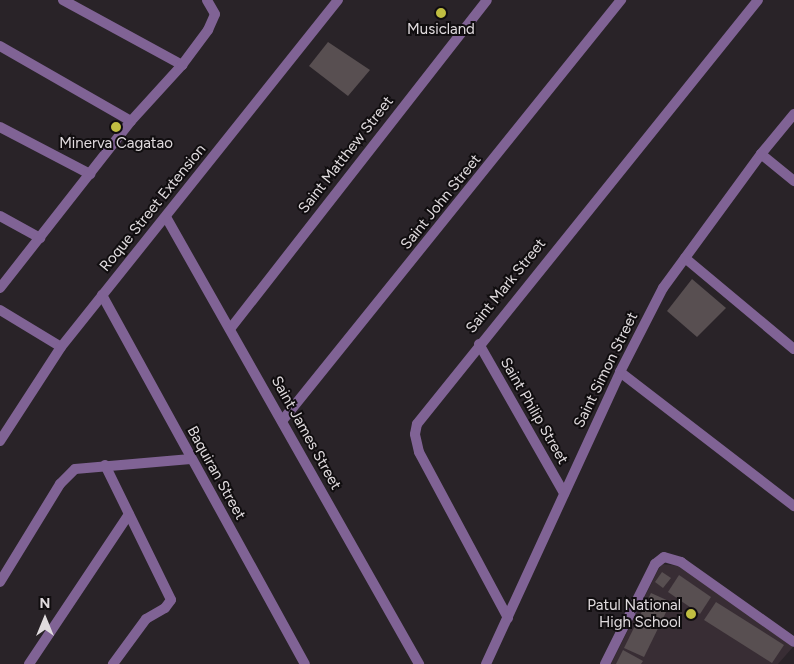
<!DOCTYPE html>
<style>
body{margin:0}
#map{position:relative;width:794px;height:664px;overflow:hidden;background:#292328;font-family:Figtree,sans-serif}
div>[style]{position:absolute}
.built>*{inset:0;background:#382d34}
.building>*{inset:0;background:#584f51}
.minor>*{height:10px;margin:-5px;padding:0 5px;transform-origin:5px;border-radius:5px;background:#806395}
.tertiary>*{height:10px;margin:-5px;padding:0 5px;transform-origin:5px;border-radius:5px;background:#806395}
.dots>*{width:14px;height:14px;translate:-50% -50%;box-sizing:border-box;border:2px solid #100d0f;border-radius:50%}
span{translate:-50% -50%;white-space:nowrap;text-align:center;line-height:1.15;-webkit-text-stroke:4px #100d0f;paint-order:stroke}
.poi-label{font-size:15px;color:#e0dbde}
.right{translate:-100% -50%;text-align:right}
.street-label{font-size:15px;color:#e0dbde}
.north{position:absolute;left:20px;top:594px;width:50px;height:50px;-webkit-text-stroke:4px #100d0f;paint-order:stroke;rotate:0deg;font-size:14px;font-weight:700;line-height:20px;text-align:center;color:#e0dbde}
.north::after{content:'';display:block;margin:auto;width:18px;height:22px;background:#e0dbde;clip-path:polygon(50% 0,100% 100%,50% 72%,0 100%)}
</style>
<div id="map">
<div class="built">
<div style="clip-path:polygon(661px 564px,680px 566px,793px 647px,778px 664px,611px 664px)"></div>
</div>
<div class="building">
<div style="clip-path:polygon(328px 42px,370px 70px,348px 96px,309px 66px)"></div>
<div style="clip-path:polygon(692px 279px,726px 308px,697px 337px,667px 311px)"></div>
<div style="clip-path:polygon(662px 572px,671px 578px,663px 588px,655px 582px)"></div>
<div style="clip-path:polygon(679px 575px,711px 597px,700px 614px,668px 592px)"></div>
<div style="clip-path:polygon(651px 593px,671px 602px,644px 657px,624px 648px)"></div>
<div style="clip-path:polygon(716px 602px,784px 645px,772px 663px,704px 620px)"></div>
<div style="clip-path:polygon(623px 650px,643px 661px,641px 664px,616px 664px)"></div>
</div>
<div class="minor">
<div style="left:63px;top:0;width:136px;rotate:28.6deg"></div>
<div style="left:0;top:46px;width:151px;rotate:29.8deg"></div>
<div style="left:0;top:127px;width:102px;rotate:27.6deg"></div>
<div style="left:761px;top:154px;width:43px;rotate:39.3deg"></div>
<div style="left:0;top:216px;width:46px;rotate:28.8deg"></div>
<div style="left:166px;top:217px;width:514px;rotate:60.49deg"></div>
<div style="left:685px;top:258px;width:142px;rotate:39.9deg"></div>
<div style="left:0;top:288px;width:212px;rotate:-51.9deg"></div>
<div style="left:131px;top:121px;width:76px;rotate:-47.7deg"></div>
<div style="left:182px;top:65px;width:44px;rotate:-53.4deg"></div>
<div style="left:208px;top:30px;width:17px;rotate:-66deg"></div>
<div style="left:215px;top:14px;width:16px;rotate:-120deg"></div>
<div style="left:0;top:310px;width:71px;rotate:31.2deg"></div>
<div style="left:230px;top:329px;width:417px;rotate:-52deg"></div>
<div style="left:479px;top:344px;width:172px;rotate:60.3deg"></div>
<div style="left:282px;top:421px;width:541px;rotate:-51.16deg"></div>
<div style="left:105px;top:465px;width:150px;rotate:63.9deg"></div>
<div style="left:171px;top:600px;width:10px;rotate:127deg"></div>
<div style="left:165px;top:608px;width:22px;rotate:150deg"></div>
<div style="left:146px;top:619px;width:56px;rotate:126.3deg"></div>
<div style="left:0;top:582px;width:115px;rotate:-58.5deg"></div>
<div style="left:60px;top:484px;width:21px;rotate:-45deg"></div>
<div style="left:75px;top:469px;width:116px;rotate:-4.9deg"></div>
<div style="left:508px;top:618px;width:188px;rotate:-118.2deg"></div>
<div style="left:419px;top:452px;width:18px;rotate:-103deg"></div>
<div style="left:415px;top:434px;width:10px;rotate:-79deg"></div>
<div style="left:417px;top:424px;width:544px;rotate:-51.19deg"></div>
<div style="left:29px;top:664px;width:180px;rotate:-56.3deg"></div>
<div style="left:605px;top:664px;width:112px;rotate:-63.4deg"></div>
<div style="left:655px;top:564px;width:11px;rotate:-38deg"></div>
<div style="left:664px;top:557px;width:18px;rotate:16deg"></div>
<div style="left:681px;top:562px;width:138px;rotate:35.3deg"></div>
</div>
<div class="tertiary">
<div style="left:102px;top:295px;width:421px;rotate:61.2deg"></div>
<div style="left:620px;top:372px;width:220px;rotate:37.6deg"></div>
<div style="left:0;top:441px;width:112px;rotate:-57deg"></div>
<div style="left:61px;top:347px;width:444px;rotate:-51.4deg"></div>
<div style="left:486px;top:664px;width:321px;rotate:-65.3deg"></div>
<div style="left:620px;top:372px;width:94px;rotate:-62.9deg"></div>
<div style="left:663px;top:288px;width:166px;rotate:-53.8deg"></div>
<div style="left:761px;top:154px;width:52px;rotate:-50.5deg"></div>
</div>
<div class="dots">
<div style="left:441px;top:13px;background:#c0be41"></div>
<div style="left:116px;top:127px;background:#c0be41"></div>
<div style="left:691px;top:614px;background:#c0be41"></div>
</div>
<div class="poi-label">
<span style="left:441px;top:30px">Musicland</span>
<span style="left:116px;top:144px">Minerva Cagatao</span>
<span class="right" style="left:681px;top:614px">Patul National<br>High School</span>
</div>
<div class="street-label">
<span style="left:346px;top:155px;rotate:-52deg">Saint Matthew Street</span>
<span style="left:441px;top:202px;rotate:-51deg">Saint John Street</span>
<span style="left:153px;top:208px;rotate:-51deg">Roque Street Extension</span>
<span style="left:506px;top:286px;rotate:-51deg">Saint Mark Street</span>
<span style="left:606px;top:370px;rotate:-64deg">Saint Simon Street</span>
<span style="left:534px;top:411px;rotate:60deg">Saint Philip Street</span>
<span style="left:306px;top:433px;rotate:61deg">Saint James Street</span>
<span style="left:216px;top:473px;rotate:61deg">Baquiran Street</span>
</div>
<div class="north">N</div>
</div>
